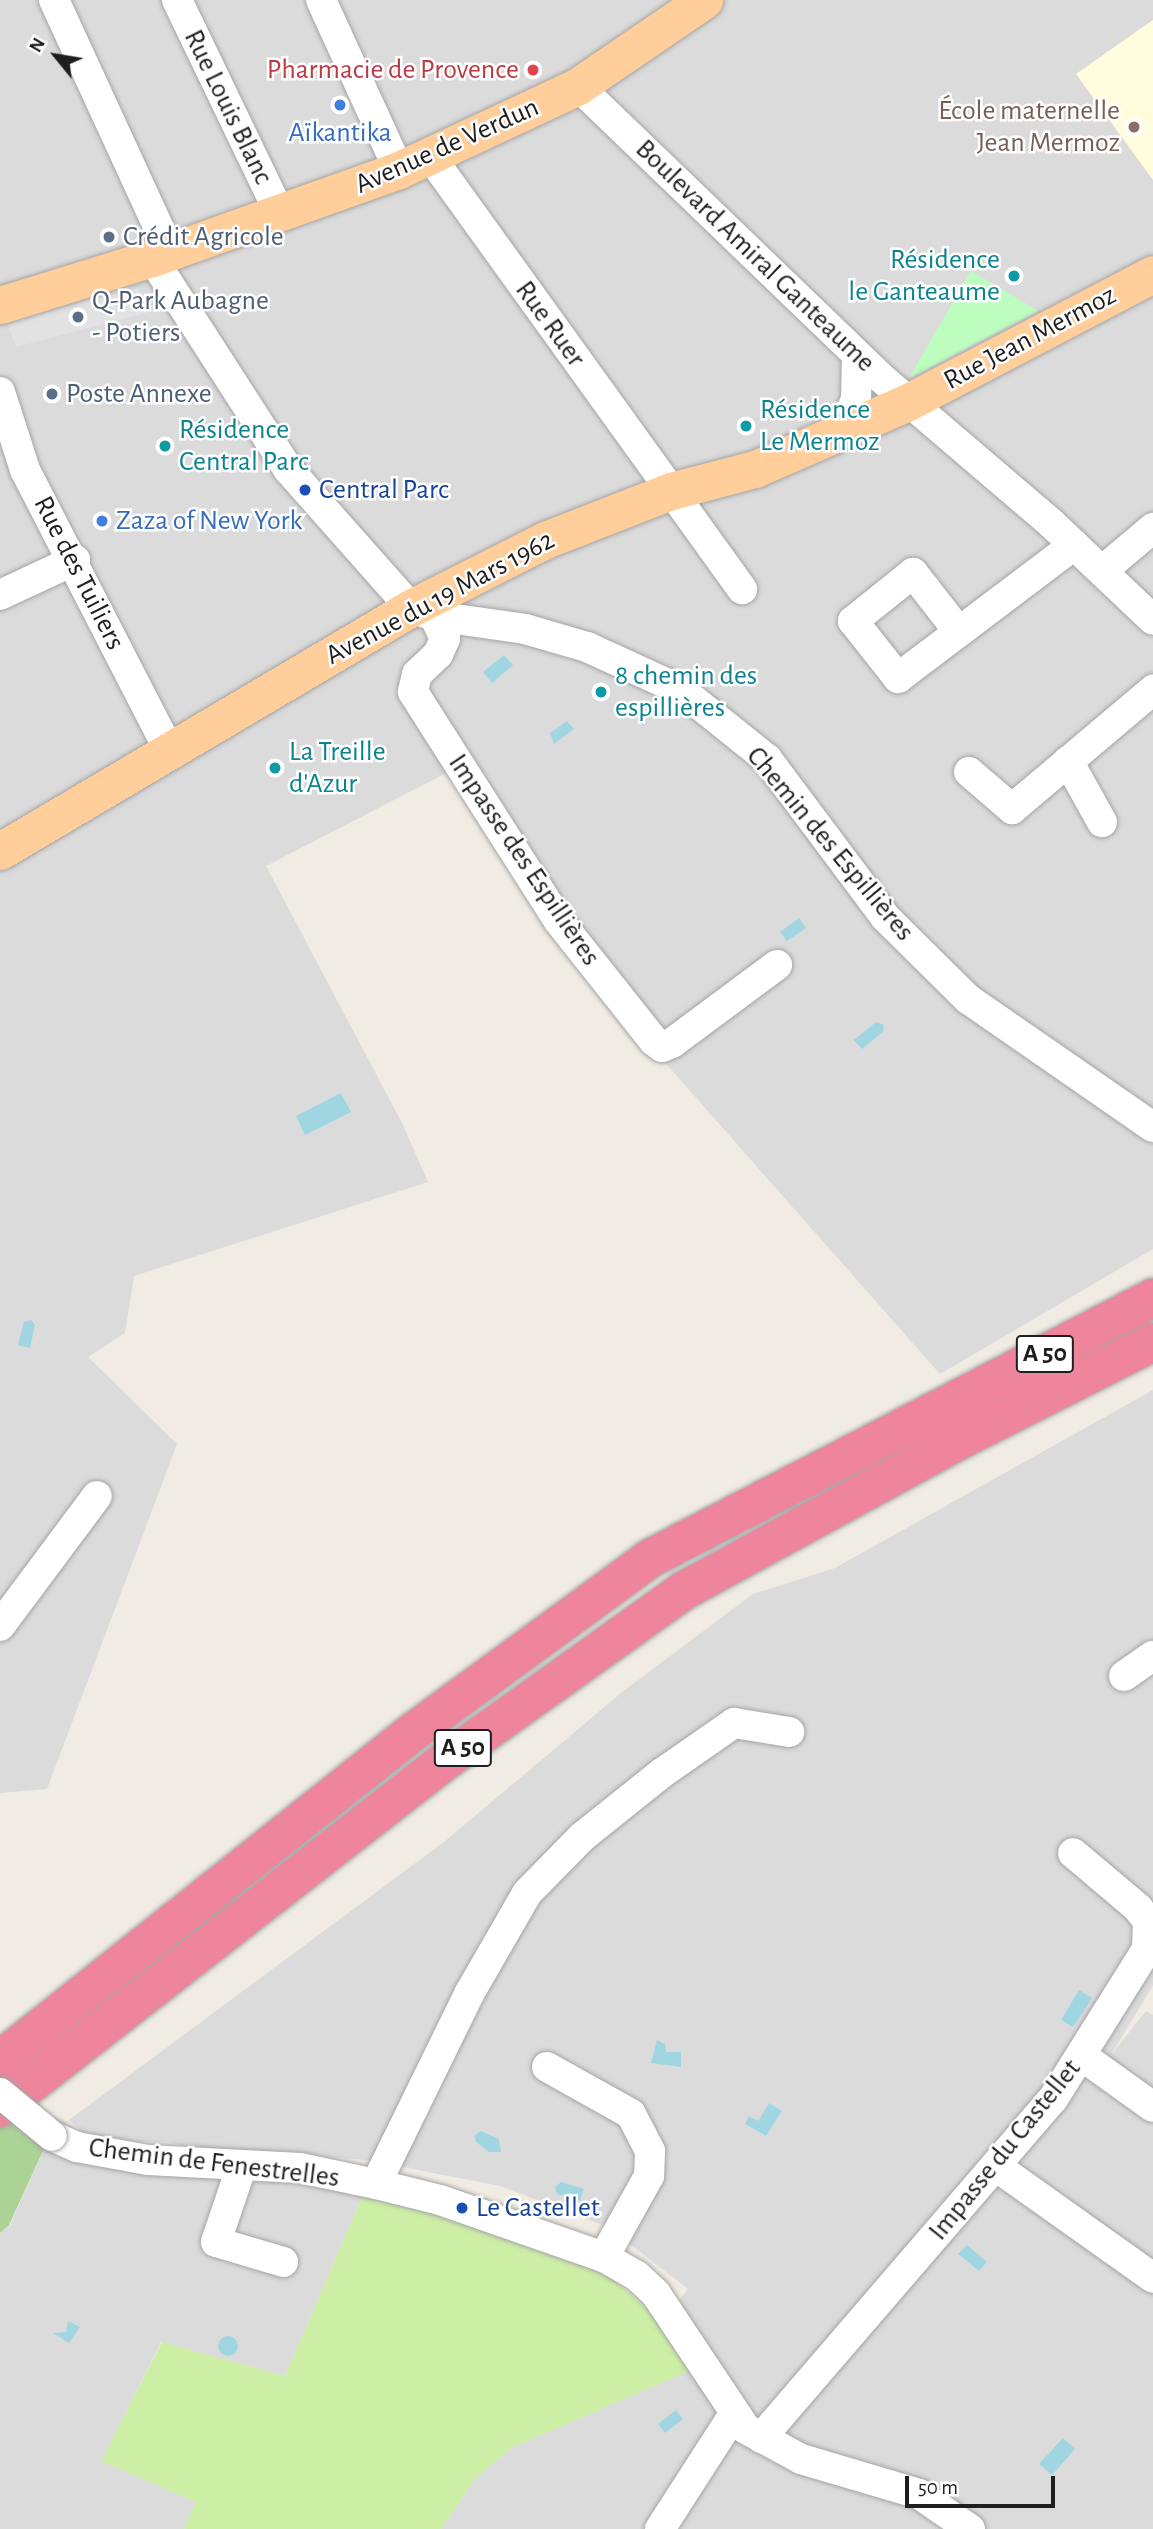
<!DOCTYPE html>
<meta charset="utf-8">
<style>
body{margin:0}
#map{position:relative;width:1153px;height:2529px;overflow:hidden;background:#f0ebe3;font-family:"Alegreya Sans",sans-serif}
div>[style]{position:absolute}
.residential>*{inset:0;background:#dcdbdb}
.education>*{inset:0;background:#fffdde}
.grass>*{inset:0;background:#cdeea5}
.forest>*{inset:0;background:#aad395}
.park>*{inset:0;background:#bdfebf}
.parking>*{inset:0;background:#e2e2e2}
.water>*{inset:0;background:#a0d6e1}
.round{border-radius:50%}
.roads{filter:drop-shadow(0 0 2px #a5a5a5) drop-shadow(0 0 2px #a5a5a5)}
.minor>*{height:30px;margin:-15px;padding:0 15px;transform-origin:15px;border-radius:15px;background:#fff}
.major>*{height:37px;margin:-18.5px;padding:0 18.5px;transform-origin:18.5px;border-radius:18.5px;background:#ffce9a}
.highway>*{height:38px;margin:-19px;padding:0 19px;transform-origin:19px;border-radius:19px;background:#ee859d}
.bridges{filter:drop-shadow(0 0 2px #a5a5a5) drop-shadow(0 0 2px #a5a5a5)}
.minor-bridge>*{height:30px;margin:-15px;padding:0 15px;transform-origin:15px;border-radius:15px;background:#fff}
.dots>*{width:19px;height:19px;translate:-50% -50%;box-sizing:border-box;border:4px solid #fff;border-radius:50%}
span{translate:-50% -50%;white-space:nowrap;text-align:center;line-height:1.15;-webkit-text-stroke:5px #fff;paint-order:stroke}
.shield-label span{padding:2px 5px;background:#fff;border:2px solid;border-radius:5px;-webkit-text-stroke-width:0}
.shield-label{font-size:26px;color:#1e1e1e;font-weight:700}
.health-label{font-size:28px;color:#be3a42}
.right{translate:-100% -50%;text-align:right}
.street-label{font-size:28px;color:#1e1e1e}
.education-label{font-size:28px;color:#785e54}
.shop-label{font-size:28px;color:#366cbe}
.left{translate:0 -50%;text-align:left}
.service-label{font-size:28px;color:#4e5e75}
.culture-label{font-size:28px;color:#0d838f}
.transit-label{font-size:28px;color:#164399}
.north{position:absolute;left:21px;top:21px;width:70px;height:70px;-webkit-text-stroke:5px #fff;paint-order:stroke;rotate:300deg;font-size:19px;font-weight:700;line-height:28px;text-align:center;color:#1e1e1e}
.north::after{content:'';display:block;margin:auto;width:24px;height:32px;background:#1e1e1e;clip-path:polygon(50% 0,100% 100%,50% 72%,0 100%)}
.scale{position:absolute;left:905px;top:2476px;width:150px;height:32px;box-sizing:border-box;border:4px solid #1e1e1e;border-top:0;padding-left:9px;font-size:21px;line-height:24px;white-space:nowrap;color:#1e1e1e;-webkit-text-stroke:5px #fff;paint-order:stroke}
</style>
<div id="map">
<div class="residential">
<div style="clip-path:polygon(0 0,1153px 0,1153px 1249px,940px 1374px,646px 1041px,458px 767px,266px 866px,402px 1123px,428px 1182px,134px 1276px,125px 1333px,88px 1357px,177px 1444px,47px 1789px,0 1793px)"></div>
<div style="clip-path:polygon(1153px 1390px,1153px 1985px,1111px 2055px,1146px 2011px,1153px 2015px,1153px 2529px,441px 2529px,476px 2478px,511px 2448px,712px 2360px,678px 2302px,688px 2289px,608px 2227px,500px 2186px,366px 2160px,194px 2148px,169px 2142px,93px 2141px,69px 2120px,444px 1842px,621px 1693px,753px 1594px,835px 1568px)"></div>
<div style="clip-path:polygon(46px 2144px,366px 2188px,285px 2376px,161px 2342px,102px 2461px,197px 2502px,184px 2529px,0 2529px,0 2233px,10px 2225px)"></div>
</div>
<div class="education">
<div style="clip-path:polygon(1153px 20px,1153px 180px,1076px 74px)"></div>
</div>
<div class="grass">
<div style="clip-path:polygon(366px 2188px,559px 2252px,606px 2274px,654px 2314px,689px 2371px,511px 2448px,476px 2478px,441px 2529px,184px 2529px,196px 2502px,101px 2461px,162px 2342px,285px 2376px)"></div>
</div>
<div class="forest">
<div style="clip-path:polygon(13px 2116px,46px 2144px,9px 2225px,0 2233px,0 2127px)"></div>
</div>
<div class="park">
<div style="clip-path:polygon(971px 271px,1038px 311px,909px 378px)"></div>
</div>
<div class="parking">
<div style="clip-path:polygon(138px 288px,149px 312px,16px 347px,7px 322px)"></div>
</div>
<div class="water">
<div style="clip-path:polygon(504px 655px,513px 665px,492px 683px,483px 672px)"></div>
<div style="clip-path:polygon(567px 721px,574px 729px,554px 744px,550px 733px)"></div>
<div style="clip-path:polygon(799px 918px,806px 928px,787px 941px,780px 932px)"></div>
<div style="clip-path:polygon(876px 1022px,884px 1025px,883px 1032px,862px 1049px,854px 1040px)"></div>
<div style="clip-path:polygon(341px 1093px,351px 1112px,305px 1135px,296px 1116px)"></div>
<div style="clip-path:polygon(31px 1320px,35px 1325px,30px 1348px,18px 1345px,24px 1322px)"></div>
<div style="clip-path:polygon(1079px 1990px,1092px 1998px,1073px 2027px,1061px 2020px)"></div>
<div style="clip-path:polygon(657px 2040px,665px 2044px,666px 2052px,681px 2052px,681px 2067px,651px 2063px)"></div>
<div style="clip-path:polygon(769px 2103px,782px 2111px,766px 2136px,745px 2124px,749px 2116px,758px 2121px)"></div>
<div style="clip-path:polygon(481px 2131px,499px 2139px,501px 2152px,489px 2152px,476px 2142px,474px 2136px)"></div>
<div style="clip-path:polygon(561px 2182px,584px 2189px,580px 2201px,557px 2194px,555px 2187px)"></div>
<div style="clip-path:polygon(967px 2245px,987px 2262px,979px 2271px,958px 2254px)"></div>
<div style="clip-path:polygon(68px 2321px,80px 2327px,69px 2343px,53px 2333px,66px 2332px)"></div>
<div class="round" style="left:218px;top:2336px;width:20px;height:20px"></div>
<div style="clip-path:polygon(676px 2410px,683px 2419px,665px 2433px,658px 2424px)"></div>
<div style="clip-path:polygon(1063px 2438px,1075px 2449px,1052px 2475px,1039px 2464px)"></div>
</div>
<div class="roads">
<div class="minor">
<div style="left:54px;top:0;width:277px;rotate:65.3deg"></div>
<div style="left:177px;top:0;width:237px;rotate:64.3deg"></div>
<div style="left:321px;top:0;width:187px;rotate:65.4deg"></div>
<div style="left:578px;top:86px;width:419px;rotate:43.9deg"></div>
<div style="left:880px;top:377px;width:226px;rotate:40.5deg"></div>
<div style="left:1052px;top:524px;width:139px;rotate:43.5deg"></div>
<div style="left:430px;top:156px;width:534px;rotate:54.23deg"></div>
<div style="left:152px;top:258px;width:251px;rotate:57.2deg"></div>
<div style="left:288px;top:469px;width:186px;rotate:48.5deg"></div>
<div style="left:411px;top:608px;width:24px;rotate:19deg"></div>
<div style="left:434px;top:616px;width:92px;rotate:8.1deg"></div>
<div style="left:525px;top:629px;width:65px;rotate:16.2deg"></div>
<div style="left:587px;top:647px;width:103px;rotate:24.6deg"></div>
<div style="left:681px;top:690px;width:110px;rotate:38.7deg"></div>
<div style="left:767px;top:759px;width:197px;rotate:53.2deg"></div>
<div style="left:885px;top:917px;width:117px;rotate:44.7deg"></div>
<div style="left:968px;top:999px;width:225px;rotate:34.7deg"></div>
<div style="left:0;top:392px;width:82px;rotate:72.2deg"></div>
<div style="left:25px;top:470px;width:315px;rotate:62.8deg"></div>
<div style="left:843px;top:431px;width:35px;rotate:-68deg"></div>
<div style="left:856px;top:399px;width:44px;rotate:-88.7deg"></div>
<div style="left:1102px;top:571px;width:67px;rotate:-40.1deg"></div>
<div style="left:0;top:595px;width:83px;rotate:-25deg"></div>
<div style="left:434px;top:616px;width:25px;rotate:64deg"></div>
<div style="left:445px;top:639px;width:17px;rotate:115deg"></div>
<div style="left:438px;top:654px;width:29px;rotate:136deg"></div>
<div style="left:417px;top:674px;width:18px;rotate:103deg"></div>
<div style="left:413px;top:692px;width:270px;rotate:57.5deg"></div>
<div style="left:558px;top:920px;width:154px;rotate:51.6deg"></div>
<div style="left:654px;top:1041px;width:10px;rotate:37deg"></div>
<div style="left:662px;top:1047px;width:11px;rotate:-22deg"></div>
<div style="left:672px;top:1043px;width:131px;rotate:-36.6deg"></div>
<div style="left:959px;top:632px;width:75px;rotate:-127.9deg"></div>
<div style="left:913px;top:573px;width:77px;rotate:141.3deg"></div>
<div style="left:853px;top:621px;width:73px;rotate:51.7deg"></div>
<div style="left:898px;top:678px;width:221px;rotate:-37.1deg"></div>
<div style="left:1068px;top:761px;width:70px;rotate:60.9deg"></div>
<div style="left:969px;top:772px;width:57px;rotate:40.7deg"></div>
<div style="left:1012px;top:809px;width:185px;rotate:-40.2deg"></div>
<div style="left:0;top:1626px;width:162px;rotate:-53.3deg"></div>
<div style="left:1124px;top:1676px;width:35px;rotate:-35deg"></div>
<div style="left:1082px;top:2056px;width:87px;rotate:35.7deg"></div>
<div style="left:547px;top:2067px;width:96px;rotate:29.2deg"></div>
<div style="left:631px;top:2114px;width:42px;rotate:62.8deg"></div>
<div style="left:650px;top:2151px;width:25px;rotate:92deg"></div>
<div style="left:649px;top:2176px;width:93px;rotate:119.1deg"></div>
<div style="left:52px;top:2136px;width:27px;rotate:24deg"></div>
<div style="left:77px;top:2147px;width:72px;rotate:10.4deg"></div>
<div style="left:148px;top:2160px;width:152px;rotate:3deg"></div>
<div style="left:300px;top:2168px;width:78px;rotate:11.9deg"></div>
<div style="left:376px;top:2184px;width:66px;rotate:14deg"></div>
<div style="left:440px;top:2200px;width:174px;rotate:19.2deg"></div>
<div style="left:604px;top:2257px;width:38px;rotate:30deg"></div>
<div style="left:637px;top:2276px;width:26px;rotate:43deg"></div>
<div style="left:656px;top:2294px;width:162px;rotate:56.3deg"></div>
<div style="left:746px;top:2429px;width:63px;rotate:28.6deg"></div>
<div style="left:801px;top:2459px;width:123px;rotate:16.5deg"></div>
<div style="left:919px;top:2494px;width:62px;rotate:34.5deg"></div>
<div style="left:242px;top:2165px;width:81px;rotate:108.7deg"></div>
<div style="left:216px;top:2242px;width:70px;rotate:16.6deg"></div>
<div style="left:997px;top:2167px;width:191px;rotate:35.4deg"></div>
<div style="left:376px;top:2184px;width:212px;rotate:-63.9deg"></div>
<div style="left:469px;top:1994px;width:116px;rotate:-60.1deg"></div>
<div style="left:527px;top:1893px;width:78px;rotate:-45.5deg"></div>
<div style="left:582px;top:1837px;width:102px;rotate:-38.7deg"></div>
<div style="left:662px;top:1773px;width:88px;rotate:-34.8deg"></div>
<div style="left:734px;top:1723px;width:56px;rotate:9.3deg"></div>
<div style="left:761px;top:2438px;width:447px;rotate:-49.3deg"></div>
<div style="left:1053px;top:2099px;width:177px;rotate:-57.9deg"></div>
<div style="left:1147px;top:1949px;width:28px;rotate:-88deg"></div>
<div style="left:1148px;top:1921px;width:16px;rotate:-128deg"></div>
<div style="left:1138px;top:1908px;width:85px;rotate:-139.8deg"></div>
<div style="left:660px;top:2529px;width:137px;rotate:-57.2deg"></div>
</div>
<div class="major">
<div style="left:0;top:305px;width:159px;rotate:-17.2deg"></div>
<div style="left:152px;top:258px;width:262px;rotate:-19.6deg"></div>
<div style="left:399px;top:170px;width:198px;rotate:-25.1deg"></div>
<div style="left:578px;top:86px;width:153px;rotate:-34.3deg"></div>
<div style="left:0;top:851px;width:477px;rotate:-30.6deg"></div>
<div style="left:411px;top:608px;width:150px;rotate:-26.9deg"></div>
<div style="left:545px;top:540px;width:135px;rotate:-21.3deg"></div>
<div style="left:671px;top:491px;width:87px;rotate:-14.7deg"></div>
<div style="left:755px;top:469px;width:167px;rotate:-23.6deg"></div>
<div style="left:908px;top:402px;width:276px;rotate:-27.6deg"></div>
</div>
<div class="highway">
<div style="left:0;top:2060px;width:527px;rotate:-38.46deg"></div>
<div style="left:413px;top:1732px;width:293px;rotate:-36.2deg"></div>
<div style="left:649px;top:1559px;width:568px;rotate:-27.38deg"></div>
<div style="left:0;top:2108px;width:564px;rotate:-37.95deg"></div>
<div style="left:445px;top:1761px;width:292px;rotate:-35.5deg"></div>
<div style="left:683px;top:1591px;width:318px;rotate:-28.6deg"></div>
<div style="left:962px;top:1439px;width:214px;rotate:-26.9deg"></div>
</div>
</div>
<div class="bridges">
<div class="minor-bridge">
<div style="left:0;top:2093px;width:67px;rotate:39.6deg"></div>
</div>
</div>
<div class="dots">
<div style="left:533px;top:70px;background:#e0444e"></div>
<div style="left:340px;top:105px;background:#3f7fe0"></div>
<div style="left:1134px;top:127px;background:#8d6e63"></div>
<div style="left:109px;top:237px;background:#5c6f8a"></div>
<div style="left:1014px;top:276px;background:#0f9aa8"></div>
<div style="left:78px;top:317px;background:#5c6f8a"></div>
<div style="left:52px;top:394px;background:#5c6f8a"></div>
<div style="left:746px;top:426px;background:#0f9aa8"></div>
<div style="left:165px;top:446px;background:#0f9aa8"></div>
<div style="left:305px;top:490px;background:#1a4fb4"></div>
<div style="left:102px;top:521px;background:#3f7fe0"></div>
<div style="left:601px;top:692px;background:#0f9aa8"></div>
<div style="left:275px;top:768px;background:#0f9aa8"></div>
<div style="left:462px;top:2208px;background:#1a4fb4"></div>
</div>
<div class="shield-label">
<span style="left:1045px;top:1354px">A 50</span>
<span style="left:463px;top:1748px">A 50</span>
</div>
<div class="health-label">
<span class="right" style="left:519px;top:70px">Pharmacie de Provence</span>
</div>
<div class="street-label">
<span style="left:228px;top:107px;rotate:64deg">Rue Louis Blanc</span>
<span style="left:447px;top:146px;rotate:-24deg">Avenue de Verdun</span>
<span style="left:755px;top:256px;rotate:44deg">Boulevard Amiral Ganteaume</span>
<span style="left:550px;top:324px;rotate:54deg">Rue Ruer</span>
<span style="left:1030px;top:338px;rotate:-28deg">Rue Jean Mermoz</span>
<span style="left:79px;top:573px;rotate:63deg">Rue des Tuiliers</span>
<span style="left:440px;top:598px;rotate:-28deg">Avenue du 19 Mars 1962</span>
<span style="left:830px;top:844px;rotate:50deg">Chemin des Espillières</span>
<span style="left:524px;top:860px;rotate:56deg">Impasse des Espillières</span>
<span style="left:1005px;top:2150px;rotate:-51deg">Impasse du Castellet</span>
<span style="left:214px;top:2163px;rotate:7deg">Chemin de Fenestrelles</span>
</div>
<div class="education-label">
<span class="right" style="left:1120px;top:127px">École maternelle<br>Jean Mermoz</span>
</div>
<div class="shop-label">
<span style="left:340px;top:133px">Aïkantika</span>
<span class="left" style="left:116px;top:521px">Zaza of New York</span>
</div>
<div class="service-label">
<span class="left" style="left:123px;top:237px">Crédit Agricole</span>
<span class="left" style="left:92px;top:317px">Q-Park Aubagne<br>- Potiers</span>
<span class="left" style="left:66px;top:394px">Poste Annexe</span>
</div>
<div class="culture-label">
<span class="right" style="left:1000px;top:276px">Résidence<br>le Ganteaume</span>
<span class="left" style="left:760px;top:426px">Résidence<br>Le Mermoz</span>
<span class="left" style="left:179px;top:446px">Résidence<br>Central Parc</span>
<span class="left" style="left:615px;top:692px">8 chemin des<br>espillières</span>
<span class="left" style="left:289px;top:768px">La Treille<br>d'Azur</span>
</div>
<div class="transit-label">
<span class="left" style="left:319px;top:490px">Central Parc</span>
<span class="left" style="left:476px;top:2208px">Le Castellet</span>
</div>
<div class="north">N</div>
<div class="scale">50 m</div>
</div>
